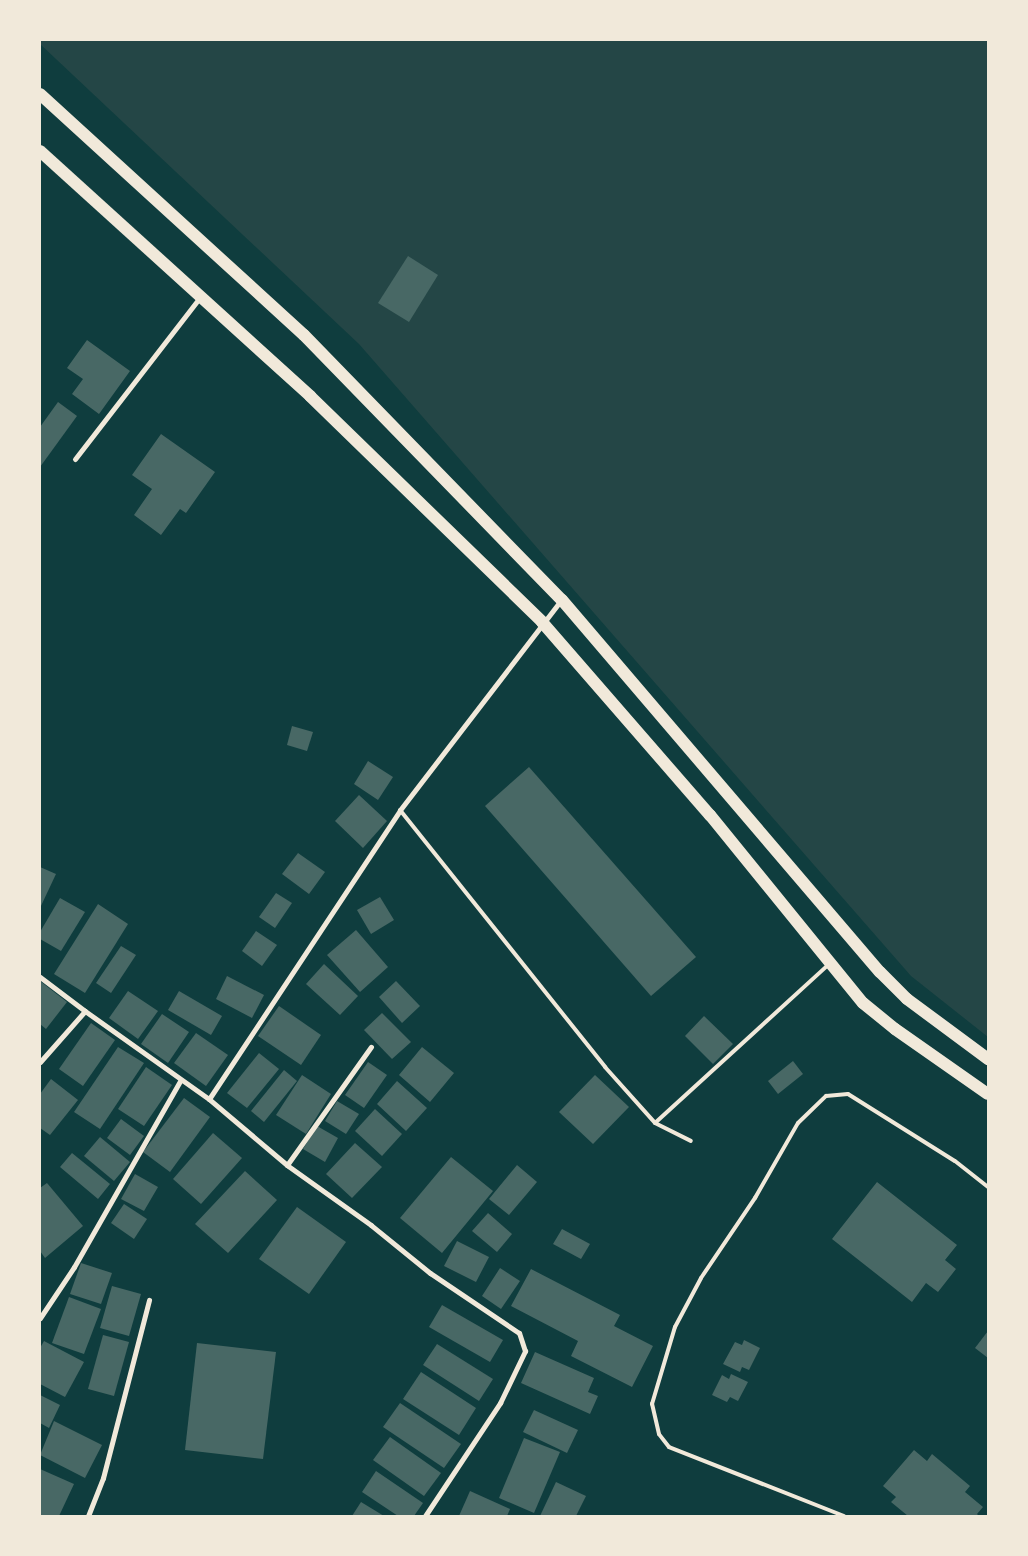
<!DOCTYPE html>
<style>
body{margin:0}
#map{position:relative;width:1028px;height:1556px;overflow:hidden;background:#0f3d3e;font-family:"Nunito Sans",sans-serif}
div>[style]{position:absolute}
.green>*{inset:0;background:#244646}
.building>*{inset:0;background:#486865}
.service>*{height:4px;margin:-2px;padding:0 2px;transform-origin:2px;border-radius:2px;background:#f1e9da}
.minor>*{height:5px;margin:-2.5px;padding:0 2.5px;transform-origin:2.5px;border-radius:2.5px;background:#f1e9da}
.primary>*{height:12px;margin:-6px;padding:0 6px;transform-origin:6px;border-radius:6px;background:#f1e9da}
span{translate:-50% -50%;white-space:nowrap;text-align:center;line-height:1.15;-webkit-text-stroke:4px #f1e9da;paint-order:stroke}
.frame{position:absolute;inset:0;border:41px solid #f1e9da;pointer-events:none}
</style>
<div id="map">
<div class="green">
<div style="clip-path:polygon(40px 40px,988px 40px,988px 1037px,911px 976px,359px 344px,40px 44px)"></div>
</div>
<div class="building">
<div style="clip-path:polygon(408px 256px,438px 275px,409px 322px,378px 303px)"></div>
<div style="clip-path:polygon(87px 340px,130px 371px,99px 414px,72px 394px,83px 379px,67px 368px)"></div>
<div style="clip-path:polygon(58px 402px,77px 416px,40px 467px,40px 427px)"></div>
<div style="clip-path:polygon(161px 434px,215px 472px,186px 513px,180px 509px,161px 535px,134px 515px,152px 489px,132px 475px)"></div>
<div style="clip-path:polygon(292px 726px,313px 732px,307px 751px,287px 745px)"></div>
<div style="clip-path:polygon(368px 761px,393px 777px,378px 800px,354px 784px)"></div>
<div style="clip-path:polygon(529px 767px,696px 957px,651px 996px,485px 806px)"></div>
<div style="clip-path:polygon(359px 795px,387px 821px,363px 848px,335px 821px)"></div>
<div style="clip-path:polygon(298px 853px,325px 872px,309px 894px,282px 874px)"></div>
<div style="clip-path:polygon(40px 867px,56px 874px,40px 908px)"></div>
<div style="clip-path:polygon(276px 893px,292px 903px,275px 928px,259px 917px)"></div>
<div style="clip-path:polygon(380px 897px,394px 920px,371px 934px,357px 910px)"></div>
<div style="clip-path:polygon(60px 898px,85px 912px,61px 951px,40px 939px,40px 932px)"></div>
<div style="clip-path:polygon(98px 904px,128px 924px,85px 993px,54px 974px)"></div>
<div style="clip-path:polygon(356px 930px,388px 967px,360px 992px,327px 955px)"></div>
<div style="clip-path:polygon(256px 931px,277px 945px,262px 966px,242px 951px)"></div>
<div style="clip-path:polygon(121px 946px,136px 955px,111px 993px,96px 983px)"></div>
<div style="clip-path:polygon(324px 964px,358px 996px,340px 1015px,306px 984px)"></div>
<div style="clip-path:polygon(227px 976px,264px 995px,252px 1018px,216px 999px)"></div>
<div style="clip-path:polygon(40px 981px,67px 1002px,46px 1029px,40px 1024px)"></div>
<div style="clip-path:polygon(396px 981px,420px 1006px,402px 1023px,379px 997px)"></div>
<div style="clip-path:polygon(128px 991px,158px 1011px,138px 1039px,109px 1018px)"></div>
<div style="clip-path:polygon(179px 991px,222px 1016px,211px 1035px,168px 1010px)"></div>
<div style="clip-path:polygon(279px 1006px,321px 1035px,301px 1065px,258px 1036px)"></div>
<div style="clip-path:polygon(382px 1013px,411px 1042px,392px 1059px,364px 1030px)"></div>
<div style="clip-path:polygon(162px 1014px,189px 1032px,168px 1063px,141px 1044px)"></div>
<div style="clip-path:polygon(704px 1016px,733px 1044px,713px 1064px,685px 1036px)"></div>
<div style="clip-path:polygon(91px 1023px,115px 1040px,83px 1086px,59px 1069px)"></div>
<div style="clip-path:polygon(196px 1033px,228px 1055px,206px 1086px,174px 1063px)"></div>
<div style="clip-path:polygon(118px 1047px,144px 1063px,100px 1129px,74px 1112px)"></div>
<div style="clip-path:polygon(422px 1047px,454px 1073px,430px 1102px,399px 1075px)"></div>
<div style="clip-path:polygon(259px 1053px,279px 1069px,247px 1108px,227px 1093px)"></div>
<div style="clip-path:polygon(793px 1061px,803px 1074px,778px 1094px,768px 1081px)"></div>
<div style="clip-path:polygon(368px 1062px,387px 1075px,364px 1108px,345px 1095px)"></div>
<div style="clip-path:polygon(146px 1067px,172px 1085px,144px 1126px,118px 1109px)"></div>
<div style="clip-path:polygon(284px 1070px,297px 1081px,264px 1122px,251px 1111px)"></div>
<div style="clip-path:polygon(302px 1075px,331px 1094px,306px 1134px,276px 1115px)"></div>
<div style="clip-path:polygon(595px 1075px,629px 1107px,593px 1144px,559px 1112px)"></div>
<div style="clip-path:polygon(51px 1079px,78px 1100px,50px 1135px,40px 1128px,40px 1094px)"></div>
<div style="clip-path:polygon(397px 1081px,427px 1108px,406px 1131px,377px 1104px)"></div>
<div style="clip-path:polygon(184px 1098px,210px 1117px,170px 1172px,143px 1152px)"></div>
<div style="clip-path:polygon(337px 1101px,359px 1114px,346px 1134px,325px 1121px)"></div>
<div style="clip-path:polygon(375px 1109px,402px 1134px,382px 1156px,355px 1131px)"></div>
<div style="clip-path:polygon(121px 1119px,144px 1136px,130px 1155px,107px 1138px)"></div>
<div style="clip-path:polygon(317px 1126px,338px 1138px,325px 1162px,303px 1149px)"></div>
<div style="clip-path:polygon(213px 1133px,242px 1158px,201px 1204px,173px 1179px)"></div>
<div style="clip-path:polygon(100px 1137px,130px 1162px,114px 1181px,84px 1156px)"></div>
<div style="clip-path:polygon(355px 1143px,382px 1167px,352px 1198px,326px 1174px)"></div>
<div style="clip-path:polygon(72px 1153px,110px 1184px,98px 1199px,60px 1167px)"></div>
<div style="clip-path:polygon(451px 1157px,493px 1191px,442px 1253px,400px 1218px)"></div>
<div style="clip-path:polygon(517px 1165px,537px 1182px,509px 1215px,489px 1199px)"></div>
<div style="clip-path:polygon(245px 1171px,277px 1200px,228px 1253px,195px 1224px)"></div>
<div style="clip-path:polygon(135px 1174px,158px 1187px,144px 1211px,121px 1199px)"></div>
<div style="clip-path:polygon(877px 1182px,957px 1245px,945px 1260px,956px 1269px,938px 1292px,926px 1283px,912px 1302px,832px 1239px)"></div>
<div style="clip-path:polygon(47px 1183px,83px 1226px,45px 1258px,40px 1251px,40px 1188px)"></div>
<div style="clip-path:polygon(124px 1204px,147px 1219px,134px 1239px,111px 1223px)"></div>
<div style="clip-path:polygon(297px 1207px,346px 1242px,309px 1294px,259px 1259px)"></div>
<div style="clip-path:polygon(488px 1213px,512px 1234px,497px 1252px,472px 1231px)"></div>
<div style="clip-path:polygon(562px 1229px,590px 1244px,581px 1259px,553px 1244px)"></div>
<div style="clip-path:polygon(457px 1241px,489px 1257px,476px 1282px,444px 1266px)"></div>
<div style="clip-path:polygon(81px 1263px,112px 1273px,101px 1304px,70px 1294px)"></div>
<div style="clip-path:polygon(500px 1268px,520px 1281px,501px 1309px,482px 1296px)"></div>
<div style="clip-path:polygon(531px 1269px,620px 1315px,614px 1326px,653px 1346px,632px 1387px,571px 1356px,578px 1341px,511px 1306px)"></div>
<div style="clip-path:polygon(112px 1286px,141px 1294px,129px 1336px,100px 1328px)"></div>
<div style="clip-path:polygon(69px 1297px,101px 1309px,84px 1354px,52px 1343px)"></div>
<div style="clip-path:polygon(442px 1305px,503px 1340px,490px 1362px,429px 1327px)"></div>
<div style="clip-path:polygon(988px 1331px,988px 1358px,975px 1348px)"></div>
<div style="clip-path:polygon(103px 1335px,129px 1342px,114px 1396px,88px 1389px)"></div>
<div style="clip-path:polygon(744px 1340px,760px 1348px,749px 1370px,742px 1367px,740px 1372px,723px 1364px,735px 1342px,742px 1345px)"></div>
<div style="clip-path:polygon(44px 1341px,84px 1362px,65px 1397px,40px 1384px,40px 1348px)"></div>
<div style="clip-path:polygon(197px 1343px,276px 1352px,263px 1459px,185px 1450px)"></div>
<div style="clip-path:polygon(437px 1344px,493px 1379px,479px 1401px,423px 1365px)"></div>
<div style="clip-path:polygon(535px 1352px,594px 1378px,588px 1392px,598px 1396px,590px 1414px,521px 1383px)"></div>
<div style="clip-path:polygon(421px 1372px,476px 1408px,459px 1435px,403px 1399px)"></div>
<div style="clip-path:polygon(731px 1374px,748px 1382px,738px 1401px,730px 1397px,727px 1402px,712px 1395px,722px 1375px,729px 1379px)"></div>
<div style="clip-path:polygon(40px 1395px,60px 1405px,49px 1428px,40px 1423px)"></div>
<div style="clip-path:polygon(400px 1403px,461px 1444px,444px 1468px,383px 1427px)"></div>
<div style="clip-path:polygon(534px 1410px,578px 1430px,567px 1453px,523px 1432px)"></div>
<div style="clip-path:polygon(54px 1421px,102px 1445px,85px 1478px,40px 1455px)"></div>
<div style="clip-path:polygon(390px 1437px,441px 1473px,424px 1496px,373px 1460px)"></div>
<div style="clip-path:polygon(524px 1438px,560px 1452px,534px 1513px,499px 1498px)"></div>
<div style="clip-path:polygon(914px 1450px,927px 1461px,932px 1454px,970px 1486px,965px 1492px,983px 1507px,977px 1514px,979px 1516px,908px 1516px,891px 1502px,896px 1497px,883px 1486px)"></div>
<div style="clip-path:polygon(40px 1469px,74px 1484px,59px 1516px,40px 1516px)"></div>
<div style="clip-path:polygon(376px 1471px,423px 1503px,414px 1516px,398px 1516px,362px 1492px)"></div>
<div style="clip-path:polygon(556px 1482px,586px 1496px,576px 1516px,540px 1516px)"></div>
<div style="clip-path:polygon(470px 1491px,510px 1509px,507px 1516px,459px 1516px)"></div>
<div style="clip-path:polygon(361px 1502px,384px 1516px,352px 1516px)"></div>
</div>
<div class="service">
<div style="left:400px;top:810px;width:329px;rotate:51.4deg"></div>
<div style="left:605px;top:1067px;width:75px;rotate:48.2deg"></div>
<div style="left:655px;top:1123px;width:40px;rotate:26.6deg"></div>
<div style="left:655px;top:1123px;width:236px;rotate:-42.4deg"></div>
<div style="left:844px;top:1516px;width:188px;rotate:-158.5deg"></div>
<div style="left:669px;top:1447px;width:16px;rotate:-128deg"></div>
<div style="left:659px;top:1434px;width:31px;rotate:-103deg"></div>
<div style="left:652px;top:1404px;width:80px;rotate:-73.4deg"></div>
<div style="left:675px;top:1327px;width:55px;rotate:-62deg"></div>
<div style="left:701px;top:1278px;width:97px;rotate:-56deg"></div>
<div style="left:755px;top:1198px;width:86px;rotate:-60.2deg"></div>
<div style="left:798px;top:1123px;width:39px;rotate:-44deg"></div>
<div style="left:826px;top:1096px;width:22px;rotate:-5deg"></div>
<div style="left:848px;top:1094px;width:126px;rotate:32.1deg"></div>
<div style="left:955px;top:1161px;width:42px;rotate:38.2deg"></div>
</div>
<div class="minor">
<div style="left:75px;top:459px;width:205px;rotate:-52.3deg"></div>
<div style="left:40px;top:977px;width:56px;rotate:37.1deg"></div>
<div style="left:40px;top:1062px;width:68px;rotate:-48.6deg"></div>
<div style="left:85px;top:1011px;width:152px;rotate:35.4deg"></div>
<div style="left:287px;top:1165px;width:145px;rotate:-54.6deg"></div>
<div style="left:40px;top:1318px;width:61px;rotate:-56.3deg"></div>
<div style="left:74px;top:1267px;width:214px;rotate:-60.3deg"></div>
<div style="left:88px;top:1516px;width:41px;rotate:-68.5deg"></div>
<div style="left:103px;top:1478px;width:184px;rotate:-75.5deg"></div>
<div style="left:425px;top:1516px;width:136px;rotate:-56.4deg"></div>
<div style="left:500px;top:1403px;width:58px;rotate:-64.3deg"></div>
<div style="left:525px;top:1351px;width:19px;rotate:-108deg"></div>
<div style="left:519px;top:1333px;width:107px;rotate:-146deg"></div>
<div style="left:430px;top:1273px;width:76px;rotate:-140.9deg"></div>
<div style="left:371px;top:1225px;width:103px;rotate:-144.5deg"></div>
<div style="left:287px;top:1165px;width:102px;rotate:-139.8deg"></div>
<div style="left:209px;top:1099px;width:346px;rotate:-56.5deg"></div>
<div style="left:400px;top:810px;width:265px;rotate:-52.5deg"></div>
</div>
<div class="primary">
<div style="left:40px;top:94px;width:357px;rotate:42.4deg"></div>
<div style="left:304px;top:335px;width:370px;rotate:45.8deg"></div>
<div style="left:562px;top:600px;width:489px;rotate:49.5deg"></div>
<div style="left:880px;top:972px;width:38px;rotate:45deg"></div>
<div style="left:907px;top:999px;width:101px;rotate:36.5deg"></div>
<div style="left:40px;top:151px;width:365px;rotate:42.2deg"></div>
<div style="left:310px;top:396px;width:324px;rotate:44.2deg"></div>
<div style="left:542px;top:622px;width:256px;rotate:49deg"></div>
<div style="left:710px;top:815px;width:242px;rotate:50.9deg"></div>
<div style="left:863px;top:1003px;width:41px;rotate:39.1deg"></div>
<div style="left:895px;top:1029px;width:113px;rotate:35deg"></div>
</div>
<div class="frame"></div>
</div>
